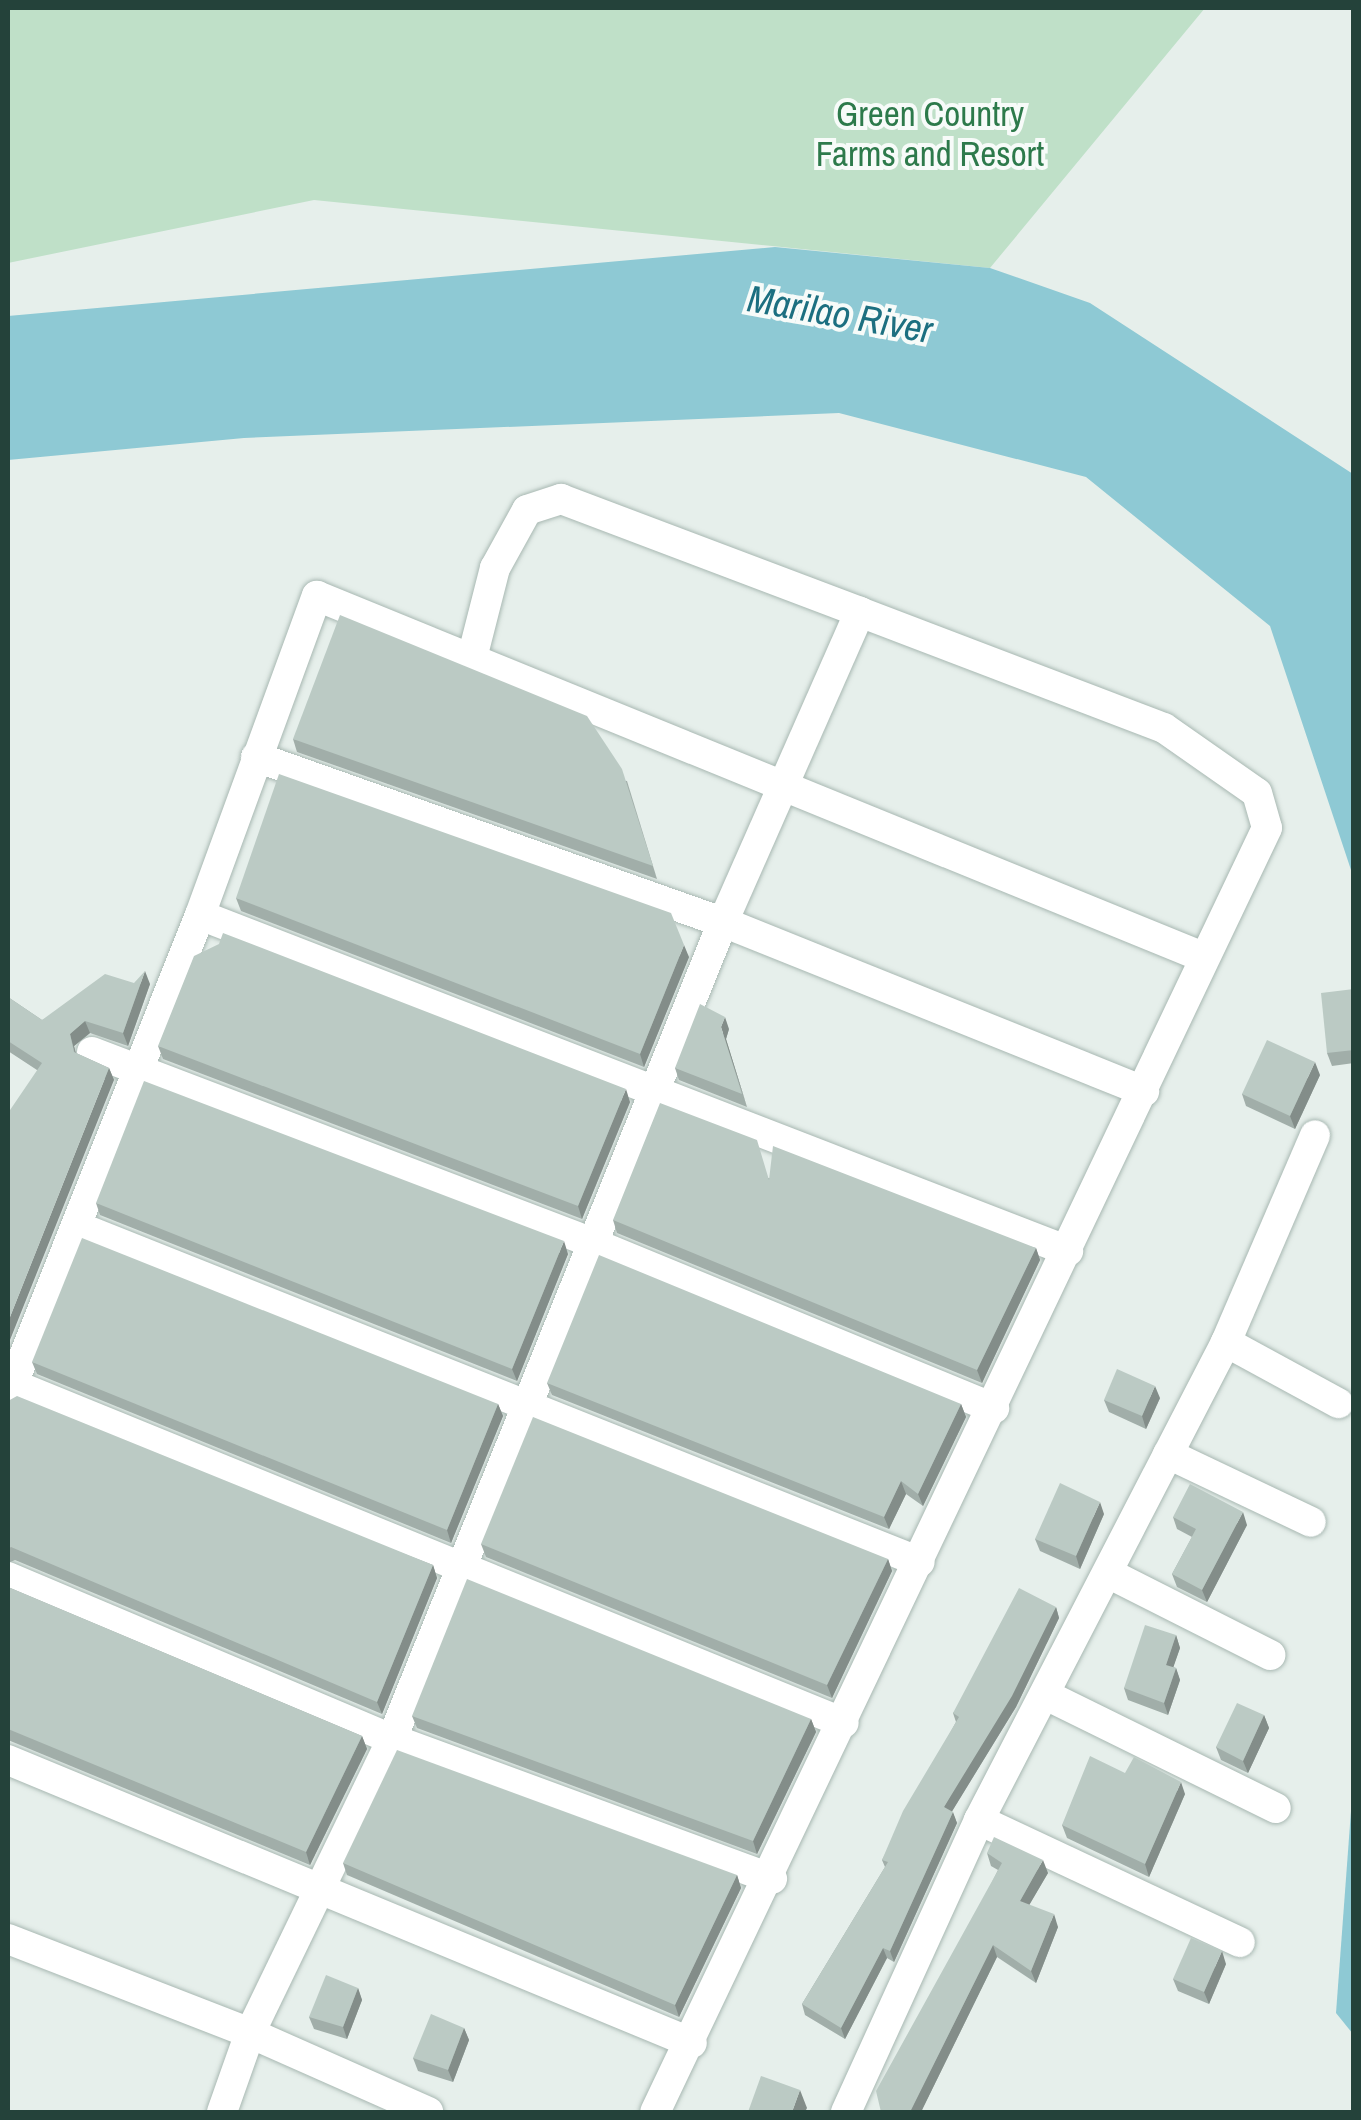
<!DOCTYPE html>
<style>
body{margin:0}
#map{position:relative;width:1361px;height:2120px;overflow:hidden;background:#e6efeb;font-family:"Archivo Narrow",sans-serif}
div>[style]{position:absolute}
.green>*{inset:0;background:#bfe0c8}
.water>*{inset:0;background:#8ec9d4}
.roads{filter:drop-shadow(0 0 2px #a8b8b2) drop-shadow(0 0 2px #a8b8b2)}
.minor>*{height:30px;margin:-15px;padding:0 15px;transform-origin:15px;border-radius:15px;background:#fff}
.wall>*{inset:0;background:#a1aea9}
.shaded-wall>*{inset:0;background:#838d89}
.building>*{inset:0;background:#bbcac4}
span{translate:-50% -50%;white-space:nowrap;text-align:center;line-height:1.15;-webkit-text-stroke:8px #f7fbf9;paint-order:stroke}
.park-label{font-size:35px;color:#2d7a4b}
.water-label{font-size:38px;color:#1c6f80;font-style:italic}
.frame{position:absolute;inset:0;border:10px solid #24423a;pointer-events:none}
</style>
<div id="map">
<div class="green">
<div style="clip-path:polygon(8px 8px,1205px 8px,990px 268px,314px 200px,8px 263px)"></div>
</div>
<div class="water">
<div style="clip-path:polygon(775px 247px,990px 268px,1090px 303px,1353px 474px,1353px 876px,1270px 626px,1086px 477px,839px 413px,244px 438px,8px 460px,8px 316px)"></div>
<div style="clip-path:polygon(1353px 1784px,1354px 2034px,1353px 2034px,1336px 2013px)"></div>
</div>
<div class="roads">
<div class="minor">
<div style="left:471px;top:662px;width:97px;rotate:-75.7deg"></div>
<div style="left:495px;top:568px;width:66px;rotate:-61.1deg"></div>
<div style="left:527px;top:510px;width:36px;rotate:-18deg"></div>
<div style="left:561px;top:499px;width:320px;rotate:20.7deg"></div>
<div style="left:256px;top:757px;width:495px;rotate:19.5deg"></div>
<div style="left:723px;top:922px;width:454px;rotate:21.9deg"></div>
<div style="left:200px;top:915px;width:931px;rotate:21.16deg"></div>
<div style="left:92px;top:1052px;width:536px;rotate:20.87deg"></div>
<div style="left:593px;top:1243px;width:434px;rotate:22.4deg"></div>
<div style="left:76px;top:1226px;width:908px;rotate:21.71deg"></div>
<div style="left:1226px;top:1342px;width:128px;rotate:28.6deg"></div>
<div style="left:12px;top:1384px;width:898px;rotate:22.17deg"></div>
<div style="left:8px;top:1396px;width:518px;rotate:-68.24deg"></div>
<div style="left:200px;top:915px;width:340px;rotate:-69.9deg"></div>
<div style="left:317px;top:596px;width:957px;rotate:22.17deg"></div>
<div style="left:1168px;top:1454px;width:158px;rotate:25.4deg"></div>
<div style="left:1108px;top:1573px;width:182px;rotate:26.8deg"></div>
<div style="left:8px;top:1577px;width:417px;rotate:22.9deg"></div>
<div style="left:392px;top:1739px;width:405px;rotate:20.2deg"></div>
<div style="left:1046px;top:1695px;width:256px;rotate:26.2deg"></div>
<div style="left:8px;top:1760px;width:740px;rotate:22.48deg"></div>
<div style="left:979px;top:1820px;width:288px;rotate:25.1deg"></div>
<div style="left:8px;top:1939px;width:260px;rotate:21.2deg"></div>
<div style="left:250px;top:2033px;width:195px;rotate:23.9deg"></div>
<div style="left:222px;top:2112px;width:84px;rotate:-70.5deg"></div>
<div style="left:250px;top:2033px;width:326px;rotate:-64.2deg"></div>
<div style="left:392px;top:1739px;width:882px;rotate:-67.95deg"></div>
<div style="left:723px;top:922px;width:339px;rotate:-66.2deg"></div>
<div style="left:860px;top:612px;width:325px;rotate:20.9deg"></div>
<div style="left:1164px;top:728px;width:113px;rotate:35deg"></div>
<div style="left:1257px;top:793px;width:36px;rotate:74deg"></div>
<div style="left:1267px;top:828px;width:1422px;rotate:115.48deg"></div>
<div style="left:846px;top:2112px;width:321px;rotate:-65.5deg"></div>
<div style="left:979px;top:1820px;width:538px;rotate:-62.67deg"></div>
<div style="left:1226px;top:1342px;width:225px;rotate:-66.7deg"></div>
</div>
</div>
<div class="wall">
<div style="clip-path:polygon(293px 739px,627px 781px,657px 879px,297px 752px)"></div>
<div style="clip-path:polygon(236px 898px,689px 957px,644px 1067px,241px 911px)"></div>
<div style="clip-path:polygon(134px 983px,150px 984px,128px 1046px,90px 1033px,74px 1046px,76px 1053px,109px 1068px,114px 1080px,37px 1070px,8px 1051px,8px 997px,42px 1020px)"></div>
<div style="clip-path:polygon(1354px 989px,1354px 1063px,1332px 1066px,1327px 1053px)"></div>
<div style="clip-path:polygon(729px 1029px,726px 1039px,747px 1107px,679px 1080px,675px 1068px)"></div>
<div style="clip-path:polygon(158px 1046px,630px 1102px,582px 1219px,163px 1059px)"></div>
<div style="clip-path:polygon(1320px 1075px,1295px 1129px,1246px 1106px,1242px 1094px)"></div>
<div style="clip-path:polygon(769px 1178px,1036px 1248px,1040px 1260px,982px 1383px,617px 1233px,613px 1220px)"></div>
<div style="clip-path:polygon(96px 1203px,568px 1254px,517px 1381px,100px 1215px)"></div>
<div style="clip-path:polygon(32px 1362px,498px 1404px,503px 1416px,451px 1543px,37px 1374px)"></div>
<div style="clip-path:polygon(547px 1383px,961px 1404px,966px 1417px,923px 1506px,906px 1494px,889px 1529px,552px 1395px)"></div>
<div style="clip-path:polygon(1160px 1398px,1146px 1429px,1109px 1412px,1104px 1400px)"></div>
<div style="clip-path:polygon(8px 1401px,433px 1565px,437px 1578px,382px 1714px,15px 1560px,8px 1563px)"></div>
<div style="clip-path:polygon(1104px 1514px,1080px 1569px,1040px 1551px,1035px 1539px)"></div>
<div style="clip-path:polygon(1173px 1517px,1247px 1525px,1207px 1602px,1177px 1587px,1172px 1574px,1192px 1537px,1177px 1529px)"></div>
<div style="clip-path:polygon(481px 1544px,888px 1559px,892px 1571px,832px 1698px,486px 1557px)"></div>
<div style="clip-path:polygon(8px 1587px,362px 1736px,367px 1749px,310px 1865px,8px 1740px)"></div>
<div style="clip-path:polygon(1056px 1607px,1059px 1618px,1016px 1707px,952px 1811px,957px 1823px,894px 1962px,887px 1958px,845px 2039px,805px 2015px,802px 2004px,885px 1867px,882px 1860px,956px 1722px,953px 1713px)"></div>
<div style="clip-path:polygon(1176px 1635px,1180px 1648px,1173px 1667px,1176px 1668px,1180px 1680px,1168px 1715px,1128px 1700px,1124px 1688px)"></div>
<div style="clip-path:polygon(1264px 1715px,1269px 1728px,1248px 1773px,1221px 1760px,1216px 1747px)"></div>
<div style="clip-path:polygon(412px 1716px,811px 1719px,816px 1732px,757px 1854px,417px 1728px)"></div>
<div style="clip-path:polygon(1125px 1773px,1185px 1794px,1149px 1877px,1067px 1838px,1062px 1825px)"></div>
<div style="clip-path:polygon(987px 1853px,1048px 1873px,1029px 1905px,1058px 1927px,1036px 1983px,997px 1957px,921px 2112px,881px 2112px,998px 1870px,991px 1866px)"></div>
<div style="clip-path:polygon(343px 1863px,737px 1875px,741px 1888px,679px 2017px,347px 1875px)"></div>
<div style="clip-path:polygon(1226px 1964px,1209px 2004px,1178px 1991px,1173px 1979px)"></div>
<div style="clip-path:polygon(358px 1988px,362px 2000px,347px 2039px,314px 2029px,309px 2017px)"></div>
<div style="clip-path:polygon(464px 2028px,469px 2040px,453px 2082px,418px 2071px,413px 2058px)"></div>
</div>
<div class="shaded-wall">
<div style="clip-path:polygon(684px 945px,689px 957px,644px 1067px,640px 1054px)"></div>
<div style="clip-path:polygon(145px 971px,150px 984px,128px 1046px,123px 1033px)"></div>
<div style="clip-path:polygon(725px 1017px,729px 1029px,726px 1039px,747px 1107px,721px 1027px)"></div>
<div style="clip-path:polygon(85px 1021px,90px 1033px,74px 1046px,78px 1064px,70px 1034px)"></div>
<div style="clip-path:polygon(1315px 1062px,1320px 1075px,1295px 1129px,1290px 1116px)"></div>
<div style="clip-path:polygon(109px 1068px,114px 1080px,8px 1345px,8px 1322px)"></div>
<div style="clip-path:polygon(626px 1089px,630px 1102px,582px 1219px,578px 1206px)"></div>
<div style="clip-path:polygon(564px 1241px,568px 1254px,517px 1381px,512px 1369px)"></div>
<div style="clip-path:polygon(1036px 1248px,1040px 1260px,982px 1383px,977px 1370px)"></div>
<div style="clip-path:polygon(1155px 1386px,1160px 1398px,1146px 1429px,1142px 1416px)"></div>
<div style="clip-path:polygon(498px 1404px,503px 1416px,451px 1543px,447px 1530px)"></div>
<div style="clip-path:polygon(961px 1404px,966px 1417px,923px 1506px,918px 1494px)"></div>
<div style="clip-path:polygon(901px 1481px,906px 1494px,889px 1529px,884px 1517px)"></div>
<div style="clip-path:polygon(1100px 1502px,1104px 1514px,1080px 1569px,1076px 1556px)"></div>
<div style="clip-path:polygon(1243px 1512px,1247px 1525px,1207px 1602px,1202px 1590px)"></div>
<div style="clip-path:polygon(888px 1559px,892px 1571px,832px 1698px,827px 1685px)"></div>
<div style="clip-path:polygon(433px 1565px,437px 1578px,382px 1714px,377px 1702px)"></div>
<div style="clip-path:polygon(1056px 1607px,1059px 1618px,1016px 1707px,948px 1818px,944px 1807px)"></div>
<div style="clip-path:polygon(1176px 1635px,1180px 1648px,1170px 1677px,1166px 1665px)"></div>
<div style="clip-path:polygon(1176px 1668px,1180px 1680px,1168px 1715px,1164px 1703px)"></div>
<div style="clip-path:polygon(1264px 1715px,1269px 1728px,1248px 1773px,1243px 1761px)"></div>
<div style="clip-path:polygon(811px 1719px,816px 1732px,757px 1854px,753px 1841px)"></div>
<div style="clip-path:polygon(362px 1736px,367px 1749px,310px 1865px,306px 1852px)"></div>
<div style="clip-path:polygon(1181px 1782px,1185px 1794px,1149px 1877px,1145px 1864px)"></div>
<div style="clip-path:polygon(953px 1812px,957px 1823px,894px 1962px,890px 1951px)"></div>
<div style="clip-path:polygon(1043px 1860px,1048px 1873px,1024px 1914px,1020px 1901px)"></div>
<div style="clip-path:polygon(737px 1875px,741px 1888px,679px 2017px,675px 2005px)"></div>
<div style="clip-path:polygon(1054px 1914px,1058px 1927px,1036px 1983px,1031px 1971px)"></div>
<div style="clip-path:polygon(993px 1945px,997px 1957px,921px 2112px,910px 2112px)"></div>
<div style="clip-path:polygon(883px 1948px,887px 1958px,845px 2039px,841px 2028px)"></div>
<div style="clip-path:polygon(1222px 1951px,1226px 1964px,1209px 2004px,1204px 1992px)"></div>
<div style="clip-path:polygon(358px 1988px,362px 2000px,347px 2039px,343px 2027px)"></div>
<div style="clip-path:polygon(464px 2028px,469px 2040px,453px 2082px,448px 2070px)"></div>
<div style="clip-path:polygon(800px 2090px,807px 2108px,805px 2112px,792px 2112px)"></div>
</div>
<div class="building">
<div style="clip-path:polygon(340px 615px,587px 716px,622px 769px,653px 866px,293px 739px)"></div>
<div style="clip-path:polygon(279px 774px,671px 913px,684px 945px,640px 1054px,236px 898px)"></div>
<div style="clip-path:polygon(223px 933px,626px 1089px,578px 1206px,158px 1046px,194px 956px,219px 944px)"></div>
<div style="clip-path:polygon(145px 971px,123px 1033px,85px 1021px,70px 1034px,74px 1052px,109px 1068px,8px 1322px,8px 1113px,42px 1063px,8px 1041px,8px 997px,42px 1020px,105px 974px,134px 983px)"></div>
<div style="clip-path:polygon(1354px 989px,1354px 1050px,1327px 1053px,1321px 993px)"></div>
<div style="clip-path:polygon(700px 1004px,725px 1017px,721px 1027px,742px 1094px,675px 1068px)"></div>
<div style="clip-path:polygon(1267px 1040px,1315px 1062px,1290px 1116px,1242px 1094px)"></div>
<div style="clip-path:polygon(144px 1081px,564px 1241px,512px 1369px,96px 1203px)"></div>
<div style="clip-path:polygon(660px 1103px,757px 1140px,769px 1180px,773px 1146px,1036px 1248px,977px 1370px,613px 1220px)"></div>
<div style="clip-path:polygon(82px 1238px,498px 1404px,447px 1530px,32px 1362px)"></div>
<div style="clip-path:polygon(599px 1255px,961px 1404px,918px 1494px,901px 1481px,884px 1517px,547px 1383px)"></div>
<div style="clip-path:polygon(1117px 1369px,1155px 1386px,1142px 1416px,1104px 1400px)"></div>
<div style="clip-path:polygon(17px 1396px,433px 1565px,377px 1702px,11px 1547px,8px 1549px,8px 1401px)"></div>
<div style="clip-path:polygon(533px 1417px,888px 1559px,827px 1685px,481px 1544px)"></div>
<div style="clip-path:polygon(1060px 1483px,1100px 1502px,1076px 1556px,1035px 1539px)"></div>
<div style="clip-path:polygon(1190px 1484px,1243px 1512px,1202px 1590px,1172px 1574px,1196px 1529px,1173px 1517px)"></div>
<div style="clip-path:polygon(467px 1579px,811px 1719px,753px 1841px,412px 1716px)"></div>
<div style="clip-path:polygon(8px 1587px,362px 1736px,306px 1852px,8px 1729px)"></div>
<div style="clip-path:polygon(1019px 1588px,1056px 1607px,1012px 1696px,944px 1807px,953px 1812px,890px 1951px,883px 1948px,841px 2028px,802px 2004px,888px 1862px,882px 1860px,903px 1811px,959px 1717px,953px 1713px)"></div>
<div style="clip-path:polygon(1145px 1625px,1176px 1635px,1166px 1665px,1176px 1668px,1164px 1703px,1124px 1688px)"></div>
<div style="clip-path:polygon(1237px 1703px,1264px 1715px,1243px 1761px,1216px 1747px)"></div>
<div style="clip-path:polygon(397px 1750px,737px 1875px,675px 2005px,343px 1863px)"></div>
<div style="clip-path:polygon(1090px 1756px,1125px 1773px,1134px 1757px,1181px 1782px,1145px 1864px,1062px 1825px)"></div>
<div style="clip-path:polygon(994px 1837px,1043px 1860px,1020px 1901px,1054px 1914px,1031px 1971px,993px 1945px,910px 2112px,881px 2112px,876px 2091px,1002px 1863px,987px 1853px)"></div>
<div style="clip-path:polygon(1191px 1938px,1222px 1951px,1204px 1992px,1173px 1979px)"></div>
<div style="clip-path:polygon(326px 1975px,358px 1988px,343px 2027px,309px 2017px)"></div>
<div style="clip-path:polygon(431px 2014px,464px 2028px,448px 2070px,413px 2058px)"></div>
<div style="clip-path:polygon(761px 2076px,800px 2090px,792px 2112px,748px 2112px)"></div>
</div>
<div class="park-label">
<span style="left:930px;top:134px">Green Country<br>Farms and Resort</span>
</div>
<div class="water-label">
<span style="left:840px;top:314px;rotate:10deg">Marilao River</span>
</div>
<div class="frame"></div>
</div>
